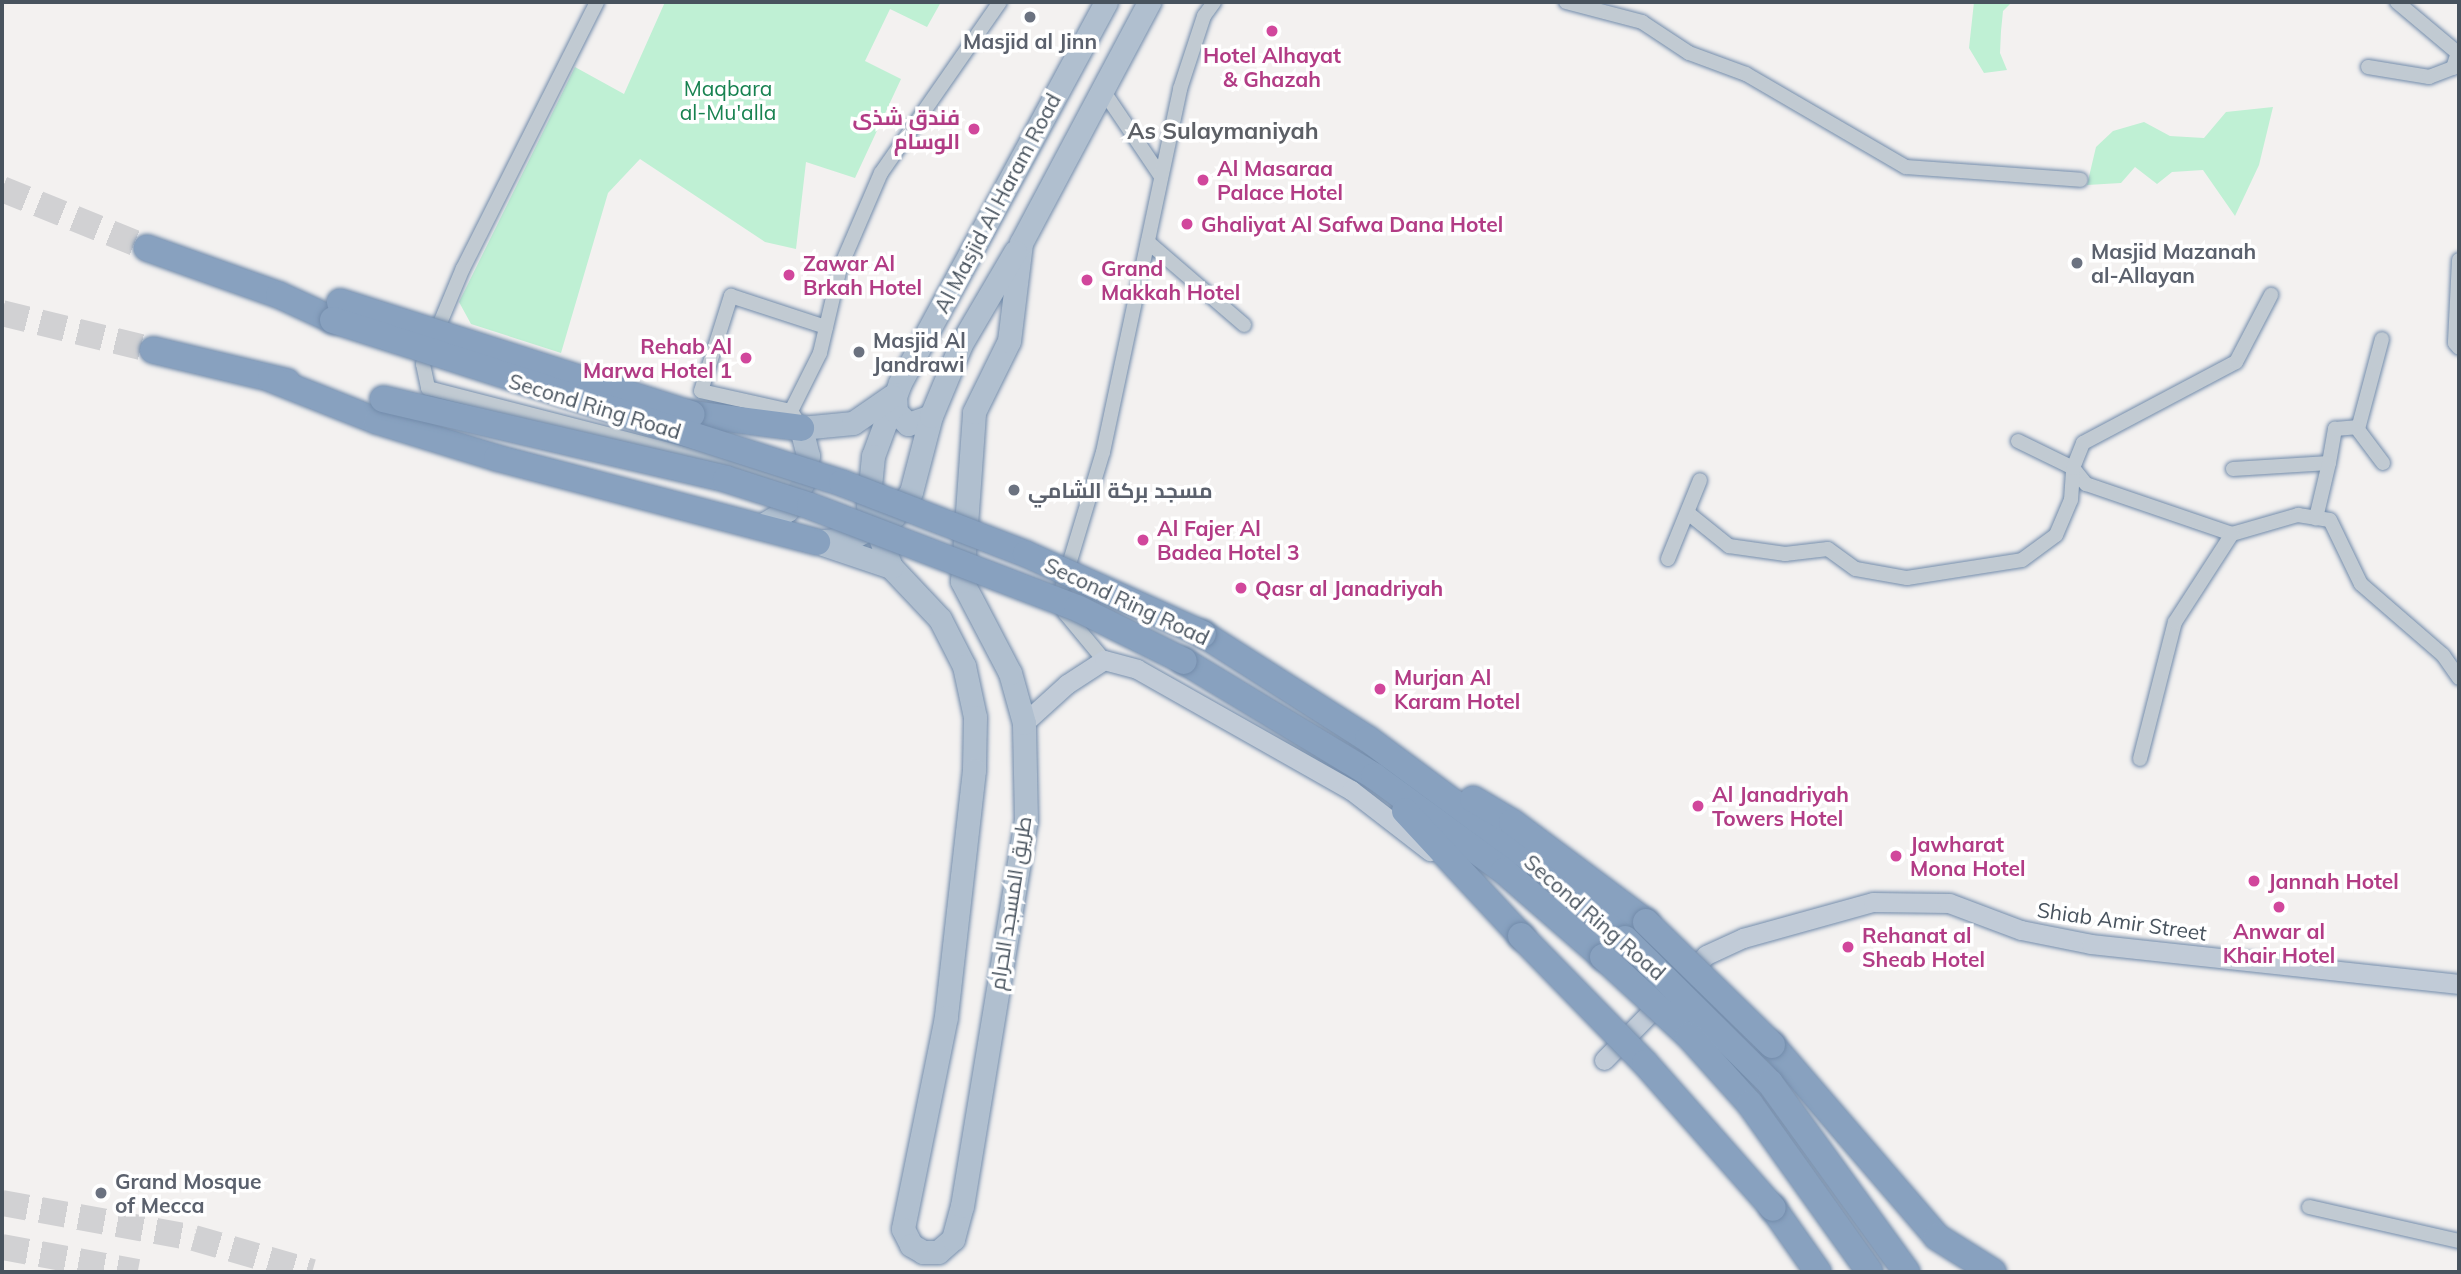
<!DOCTYPE html>
<meta charset="utf-8">
<style>
body{margin:0}
#map{position:relative;width:2461px;height:1274px;overflow:hidden;background:#f3f1f0;font-family:Mulish,Cairo,sans-serif}
div>[style]{position:absolute}
.green>*{inset:0;background:#bff0d4}
.highway-tunnel>*{height:26px;margin-top:-13px;transform-origin:0;background:repeating-linear-gradient(90deg,#d1d1d3 0 26px,transparent 0 39px)}
.roads{filter:drop-shadow(0 0 2px #738cab) drop-shadow(0 0 2px #738cab)}
.street>*{height:14px;margin:-7px;padding:0 7px;transform-origin:7px;border-radius:7px;background:#c1cad2}
.secondary>*{height:19px;margin:-9.5px;padding:0 9.5px;transform-origin:9.5px;border-radius:9.5px;background:#c1cbd7}
.primary>*{height:23px;margin:-11.5px;padding:0 11.5px;transform-origin:11.5px;border-radius:11.5px;background:#b0bfcf}
.highway>*{height:26px;margin:-13px;padding:0 13px;transform-origin:13px;border-radius:13px;background:#88a1bf}
.bridges{filter:drop-shadow(0 0 2px #738cab) drop-shadow(0 0 2px #738cab)}
.highway-bridge>*{height:26px;margin:-13px;padding:0 13px;transform-origin:13px;border-radius:13px;background:#88a1bf}
.dots>*{width:19px;height:19px;translate:-50% -50%;box-sizing:border-box;border:4px solid #fff;border-radius:50%}
span{translate:-50% -50%;white-space:nowrap;text-align:center;line-height:1.15;-webkit-text-stroke:7px #fff;paint-order:stroke}
.worship-label{font-size:21px;color:#5b616d;font-weight:700}
.left{translate:0 -50%;text-align:left}
.hotel-label{font-size:21px;color:#b23c85;font-weight:700}
.right{translate:-100% -50%;text-align:right}
.park-label{font-size:21px;color:#178250}
.street-label{font-size:21px;color:#48535e}
.neighbourhood-label{font-size:23px;color:#5d6066;font-weight:700}
.frame{position:absolute;inset:0;border:4px solid #48535e;pointer-events:none}
</style>
<div id="map">
<div class="green">
<div style="clip-path:polygon(665px 2px,941px 2px,927px 27px,890px 9px,865px 61px,901px 79px,855px 178px,806px 162px,796px 249px,765px 242px,640px 159px,608px 193px,561px 353px,471px 324px,459px 302px,575px 67px,624px 94px)"></div>
<div style="clip-path:polygon(1974px 2px,2012px 2px,2003px 11px,2001px 31px,2000px 53px,2007px 70px,1984px 73px,1969px 48px)"></div>
<div style="clip-path:polygon(2273px 107px,2259px 165px,2235px 216px,2203px 170px,2172px 172px,2157px 184px,2135px 167px,2121px 183px,2087px 185px,2096px 147px,2113px 131px,2144px 122px,2170px 136px,2204px 138px,2226px 112px)"></div>
</div>
<div class="highway-tunnel">
<div style="left:2px;top:189px;width:157px;rotate:22.1deg"></div>
<div style="left:2px;top:313px;width:155px;rotate:13.8deg"></div>
<div style="left:2px;top:1203px;width:195px;rotate:10.3deg"></div>
<div style="left:194px;top:1238px;width:123px;rotate:16.1deg"></div>
<div style="left:2px;top:1247px;width:138px;rotate:10.4deg"></div>
</div>
<div class="roads">
<div class="street">
<div style="left:597px;top:2px;width:298px;rotate:116.7deg"></div>
<div style="left:463px;top:268px;width:104px;rotate:112.6deg"></div>
<div style="left:423px;top:364px;width:25px;rotate:78deg"></div>
<div style="left:428px;top:388px;width:386px;rotate:14.4deg"></div>
<div style="left:1566px;top:2px;width:79px;rotate:14.7deg"></div>
<div style="left:1642px;top:22px;width:56px;rotate:33.4deg"></div>
<div style="left:1689px;top:53px;width:61px;rotate:20.2deg"></div>
<div style="left:1746px;top:74px;width:185px;rotate:30.2deg"></div>
<div style="left:1906px;top:167px;width:175px;rotate:4.2deg"></div>
<div style="left:2397px;top:2px;width:81px;rotate:40deg"></div>
<div style="left:2368px;top:67px;width:62px;rotate:9.3deg"></div>
<div style="left:2429px;top:77px;width:26px;rotate:-21deg"></div>
<div style="left:2453px;top:68px;width:16px;rotate:-72deg"></div>
<div style="left:1102px;top:89px;width:104px;rotate:56deg"></div>
<div style="left:1148px;top:242px;width:127px;rotate:40.8deg"></div>
<div style="left:2459px;top:260px;width:83px;rotate:92.8deg"></div>
<div style="left:2455px;top:343px;width:6px;rotate:51deg"></div>
<div style="left:791px;top:411px;width:92px;rotate:-167.5deg"></div>
<div style="left:701px;top:391px;width:100px;rotate:-72.5deg"></div>
<div style="left:731px;top:296px;width:100px;rotate:18.1deg"></div>
<div style="left:801px;top:428px;width:20px;rotate:-120deg"></div>
<div style="left:791px;top:411px;width:65px;rotate:-63.4deg"></div>
<div style="left:820px;top:353px;width:87px;rotate:-76.8deg"></div>
<div style="left:840px;top:268px;width:103px;rotate:-66.7deg"></div>
<div style="left:881px;top:173px;width:208px;rotate:-55.2deg"></div>
<div style="left:2358px;top:429px;width:93px;rotate:-75.1deg"></div>
<div style="left:2018px;top:441px;width:61px;rotate:26.1deg"></div>
<div style="left:2073px;top:468px;width:21px;rotate:51deg"></div>
<div style="left:2086px;top:484px;width:154px;rotate:18.9deg"></div>
<div style="left:2232px;top:534px;width:69px;rotate:-16.1deg"></div>
<div style="left:2298px;top:515px;width:32px;rotate:9deg"></div>
<div style="left:2330px;top:520px;width:71px;rotate:64.2deg"></div>
<div style="left:2361px;top:584px;width:108px;rotate:40.9deg"></div>
<div style="left:2443px;top:655px;width:28px;rotate:55deg"></div>
<div style="left:2329px;top:463px;width:35px;rotate:-80deg"></div>
<div style="left:2335px;top:429px;width:21px;rotate:-5deg"></div>
<div style="left:2356px;top:427px;width:45px;rotate:53.1deg"></div>
<div style="left:2233px;top:469px;width:96px;rotate:-3.6deg"></div>
<div style="left:2329px;top:463px;width:57px;rotate:103.3deg"></div>
<div style="left:1688px;top:513px;width:53px;rotate:38.8deg"></div>
<div style="left:1729px;top:546px;width:57px;rotate:8.1deg"></div>
<div style="left:1785px;top:554px;width:43px;rotate:-6.6deg"></div>
<div style="left:1828px;top:549px;width:34px;rotate:36deg"></div>
<div style="left:1856px;top:569px;width:52px;rotate:10deg"></div>
<div style="left:1907px;top:578px;width:116px;rotate:-8.9deg"></div>
<div style="left:2022px;top:560px;width:42px;rotate:-36.3deg"></div>
<div style="left:2056px;top:535px;width:38px;rotate:-67deg"></div>
<div style="left:2071px;top:500px;width:32px;rotate:-86deg"></div>
<div style="left:2073px;top:468px;width:27px;rotate:-68deg"></div>
<div style="left:2083px;top:443px;width:173px;rotate:-27.9deg"></div>
<div style="left:2236px;top:362px;width:76px;rotate:-62.4deg"></div>
<div style="left:1668px;top:559px;width:85px;rotate:-67.9deg"></div>
<div style="left:1104px;top:660px;width:61px;rotate:-129.7deg"></div>
<div style="left:1065px;top:613px;width:22px;rotate:-100deg"></div>
<div style="left:1061px;top:591px;width:145px;rotate:-73.2deg"></div>
<div style="left:1103px;top:452px;width:371px;rotate:-78deg"></div>
<div style="left:1180px;top:89px;width:77px;rotate:-71.8deg"></div>
<div style="left:1204px;top:16px;width:17px;rotate:-54deg"></div>
<div style="left:2140px;top:759px;width:141px;rotate:-75.7deg"></div>
<div style="left:2175px;top:622px;width:105px;rotate:-57.1deg"></div>
<div style="left:2309px;top:1207px;width:154px;rotate:12.8deg"></div>
</div>
<div class="secondary">
<div style="left:1024px;top:723px;width:58px;rotate:-42.2deg"></div>
<div style="left:1067px;top:684px;width:44px;rotate:-33deg"></div>
<div style="left:1104px;top:660px;width:34px;rotate:15deg"></div>
<div style="left:1137px;top:669px;width:246px;rotate:29.5deg"></div>
<div style="left:1351px;top:790px;width:100px;rotate:37.7deg"></div>
<div style="left:1604px;top:1060px;width:146px;rotate:-45.8deg"></div>
<div style="left:1706px;top:955px;width:41px;rotate:-24.7deg"></div>
<div style="left:1743px;top:938px;width:135px;rotate:-15.5deg"></div>
<div style="left:1873px;top:902px;width:76px;rotate:0.8deg"></div>
<div style="left:1949px;top:903px;width:77px;rotate:20.6deg"></div>
<div style="left:2021px;top:930px;width:71px;rotate:11.3deg"></div>
<div style="left:2091px;top:944px;width:370px;rotate:6.2deg"></div>
</div>
<div class="primary">
<div style="left:1106px;top:2px;width:433px;rotate:118.4deg"></div>
<div style="left:900px;top:383px;width:78px;rotate:110.3deg"></div>
<div style="left:873px;top:456px;width:50px;rotate:95.7deg"></div>
<div style="left:868px;top:506px;width:65px;rotate:69.3deg"></div>
<div style="left:891px;top:567px;width:71px;rotate:46.7deg"></div>
<div style="left:940px;top:619px;width:53px;rotate:62.9deg"></div>
<div style="left:964px;top:666px;width:52px;rotate:77.8deg"></div>
<div style="left:975px;top:717px;width:53px;rotate:91.1deg"></div>
<div style="left:974px;top:770px;width:249px;rotate:96.5deg"></div>
<div style="left:946px;top:1017px;width:216px;rotate:101.5deg"></div>
<div style="left:903px;top:1229px;width:18px;rotate:63deg"></div>
<div style="left:911px;top:1245px;width:14px;rotate:30deg"></div>
<div style="left:923px;top:1252px;width:15px"></div>
<div style="left:938px;top:1252px;width:20px;rotate:-41deg"></div>
<div style="left:953px;top:1239px;width:34px;rotate:-75deg"></div>
<div style="left:962px;top:1206px;width:390px;rotate:-80.6deg"></div>
<div style="left:1026px;top:821px;width:98px;rotate:-91.2deg"></div>
<div style="left:1024px;top:723px;width:52px;rotate:-105.6deg"></div>
<div style="left:1010px;top:673px;width:104px;rotate:-117.6deg"></div>
<div style="left:962px;top:581px;width:169px;rotate:-85.9deg"></div>
<div style="left:974px;top:412px;width:79px;rotate:-63.8deg"></div>
<div style="left:1009px;top:341px;width:99px;rotate:-83deg"></div>
<div style="left:1021px;top:243px;width:273px;rotate:-62deg"></div>
<div style="left:895px;top:394px;width:18px;rotate:87deg"></div>
<div style="left:896px;top:412px;width:17px;rotate:45deg"></div>
<div style="left:908px;top:424px;width:24px;rotate:-19deg"></div>
<div style="left:759px;top:527px;width:33px;rotate:-31deg"></div>
<div style="left:787px;top:510px;width:30px;rotate:-60deg"></div>
<div style="left:802px;top:484px;width:29px;rotate:-78deg"></div>
<div style="left:808px;top:456px;width:29px;rotate:-104deg"></div>
<div style="left:801px;top:428px;width:52px;rotate:-5.5deg"></div>
<div style="left:853px;top:423px;width:47px;rotate:-34.7deg"></div>
<div style="left:817px;top:542px;width:34px;rotate:-7deg"></div>
<div style="left:851px;top:538px;width:48px;rotate:-27.1deg"></div>
<div style="left:894px;top:516px;width:29px;rotate:-55deg"></div>
<div style="left:911px;top:492px;width:79px;rotate:-75.3deg"></div>
<div style="left:931px;top:416px;width:78px;rotate:-67.4deg"></div>
<div style="left:961px;top:344px;width:107px;rotate:-59.6deg"></div>
<div style="left:823px;top:544px;width:72px;rotate:18.7deg"></div>
</div>
<div class="highway">
<div style="left:147px;top:248px;width:140px;rotate:19.6deg"></div>
<div style="left:279px;top:295px;width:60px;rotate:24.8deg"></div>
<div style="left:153px;top:350px;width:138px;rotate:13.4deg"></div>
<div style="left:271px;top:379px;width:114px;rotate:21.6deg"></div>
<div style="left:377px;top:421px;width:126px;rotate:17.1deg"></div>
<div style="left:497px;top:458px;width:331px;rotate:14.7deg"></div>
<div style="left:692px;top:414px;width:110px;rotate:7.3deg"></div>
<div style="left:1203px;top:634px;width:196px;rotate:32.5deg"></div>
<div style="left:1368px;top:739px;width:240px;rotate:36.5deg"></div>
<div style="left:1561px;top:882px;width:86px;rotate:41.7deg"></div>
<div style="left:1184px;top:661px;width:222px;rotate:31.2deg"></div>
<div style="left:1374px;top:776px;width:161px;rotate:36.2deg"></div>
<div style="left:1504px;top:871px;width:131px;rotate:41deg"></div>
<div style="left:1473px;top:799px;width:45px;rotate:30.5deg"></div>
<div style="left:1512px;top:822px;width:167px;rotate:36.7deg"></div>
<div style="left:1405px;top:811px;width:171px;rotate:47.1deg"></div>
<div style="left:1772px;top:1045px;width:253px;rotate:49.3deg"></div>
<div style="left:1937px;top:1237px;width:66px;rotate:32deg"></div>
<div style="left:1773px;top:1208px;width:78px;rotate:54.9deg"></div>
</div>
</div>
<div class="bridges">
<div class="highway-bridge">
<div style="left:340px;top:302px;width:369px;rotate:17.7deg"></div>
<div style="left:333px;top:320px;width:534px;rotate:17.76deg"></div>
<div style="left:842px;top:483px;width:197px;rotate:21.1deg"></div>
<div style="left:1026px;top:554px;width:194px;rotate:24.3deg"></div>
<div style="left:383px;top:399px;width:352px;rotate:13.1deg"></div>
<div style="left:726px;top:479px;width:88px;rotate:17.8deg"></div>
<div style="left:810px;top:506px;width:286px;rotate:20.9deg"></div>
<div style="left:1077px;top:608px;width:119px;rotate:26.4deg"></div>
<div style="left:1646px;top:922px;width:176px;rotate:44.3deg"></div>
<div style="left:1521px;top:936px;width:177px;rotate:45.7deg"></div>
<div style="left:1645px;top:1063px;width:193px;rotate:48.6deg"></div>
<div style="left:1625px;top:939px;width:204px;rotate:44.8deg"></div>
<div style="left:1770px;top:1083px;width:233px;rotate:54.1deg"></div>
<div style="left:1603px;top:957px;width:117px;rotate:42.6deg"></div>
<div style="left:1689px;top:1036px;width:91px;rotate:48.1deg"></div>
<div style="left:1750px;top:1104px;width:206px;rotate:54.5deg"></div>
</div>
</div>
<div class="dots">
<div style="left:1030px;top:17px;background:#6b7280"></div>
<div style="left:1272px;top:31px;background:#d1479c"></div>
<div style="left:974px;top:129px;background:#d1479c"></div>
<div style="left:1203px;top:180px;background:#d1479c"></div>
<div style="left:1187px;top:224px;background:#d1479c"></div>
<div style="left:2077px;top:263px;background:#6b7280"></div>
<div style="left:789px;top:275px;background:#d1479c"></div>
<div style="left:1087px;top:280px;background:#d1479c"></div>
<div style="left:859px;top:352px;background:#6b7280"></div>
<div style="left:746px;top:358px;background:#d1479c"></div>
<div style="left:1014px;top:490px;background:#6b7280"></div>
<div style="left:1143px;top:540px;background:#d1479c"></div>
<div style="left:1241px;top:588px;background:#d1479c"></div>
<div style="left:1380px;top:689px;background:#d1479c"></div>
<div style="left:1698px;top:806px;background:#d1479c"></div>
<div style="left:1896px;top:856px;background:#d1479c"></div>
<div style="left:2254px;top:881px;background:#d1479c"></div>
<div style="left:2279px;top:907px;background:#d1479c"></div>
<div style="left:1848px;top:947px;background:#d1479c"></div>
<div style="left:101px;top:1193px;background:#6b7280"></div>
</div>
<div class="worship-label">
<span style="left:1030px;top:41px">Masjid al Jinn</span>
<span class="left" style="left:2091px;top:263px">Masjid Mazanah<br>al-Allayan</span>
<span class="left" style="left:873px;top:352px">Masjid Al<br>Jandrawi</span>
<span class="left" style="left:1028px;top:490px">مسجد بركة الشامي</span>
<span class="left" style="left:115px;top:1193px">Grand Mosque<br>of Mecca</span>
</div>
<div class="hotel-label">
<span style="left:1272px;top:67px">Hotel Alhayat<br>&amp; Ghazah</span>
<span class="right" style="left:960px;top:129px">فندق شذى<br>الوسام</span>
<span class="left" style="left:1217px;top:180px">Al Masaraa<br>Palace Hotel</span>
<span class="left" style="left:1201px;top:224px">Ghaliyat Al Safwa Dana Hotel</span>
<span class="left" style="left:803px;top:275px">Zawar Al<br>Brkah Hotel</span>
<span class="left" style="left:1101px;top:280px">Grand<br>Makkah Hotel</span>
<span class="right" style="left:732px;top:358px">Rehab Al<br>Marwa Hotel 1</span>
<span class="left" style="left:1157px;top:540px">Al Fajer Al<br>Badea Hotel 3</span>
<span class="left" style="left:1255px;top:588px">Qasr al Janadriyah</span>
<span class="left" style="left:1394px;top:689px">Murjan Al<br>Karam Hotel</span>
<span class="left" style="left:1712px;top:806px">Al Janadriyah<br>Towers Hotel</span>
<span class="left" style="left:1910px;top:856px">Jawharat<br>Mona Hotel</span>
<span class="left" style="left:2268px;top:881px">Jannah Hotel</span>
<span style="left:2279px;top:943px">Anwar al<br>Khair Hotel</span>
<span class="left" style="left:1862px;top:947px">Rehanat al<br>Sheab Hotel</span>
</div>
<div class="park-label">
<span style="left:728px;top:100px">Maqbara<br>al-Mu'alla</span>
</div>
<div class="street-label">
<span style="left:997px;top:203px;rotate:-62deg">Al Masjid Al Haram Road</span>
<span style="left:595px;top:406px;rotate:17deg">Second Ring Road</span>
<span style="left:1127px;top:601px;rotate:25deg">Second Ring Road</span>
<span style="left:1010px;top:903px;rotate:-81deg">طريق المسجد الحرام</span>
<span style="left:1595px;top:917px;rotate:41deg">Second Ring Road</span>
<span style="left:2122px;top:921px;rotate:8deg">Shiab Amir Street</span>
</div>
<div class="neighbourhood-label">
<span style="left:1223px;top:131px">As Sulaymaniyah</span>
</div>
<div class="frame"></div>
</div>
